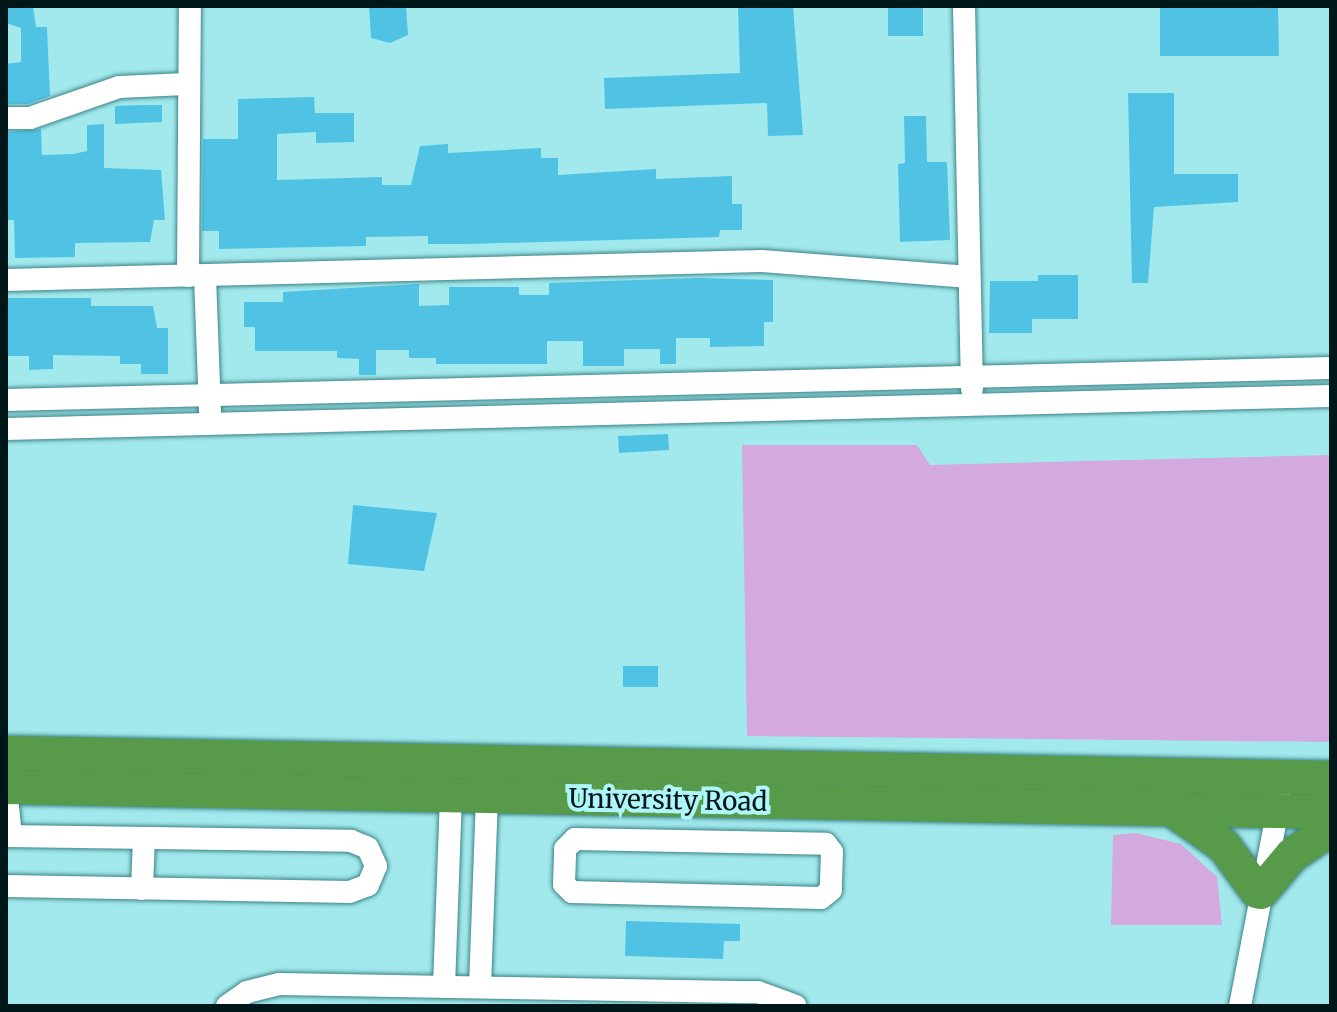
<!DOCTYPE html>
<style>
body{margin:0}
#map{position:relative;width:1337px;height:1012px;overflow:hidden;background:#a2e9ed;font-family:Merriweather,serif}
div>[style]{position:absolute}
.green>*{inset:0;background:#d4a9dd}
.building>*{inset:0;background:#50c3e5}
.roads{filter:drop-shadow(0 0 2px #3d8387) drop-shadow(0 0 2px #3d8387)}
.minor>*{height:22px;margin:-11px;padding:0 11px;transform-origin:11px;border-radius:11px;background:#fff}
.highway>*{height:34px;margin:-17px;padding:0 17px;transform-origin:17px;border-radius:17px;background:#579b4a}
span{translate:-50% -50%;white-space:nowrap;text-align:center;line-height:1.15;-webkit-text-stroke:8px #aff6fa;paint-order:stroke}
.street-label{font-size:26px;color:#001719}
.frame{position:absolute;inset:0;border:8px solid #001719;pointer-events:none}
</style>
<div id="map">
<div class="green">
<div style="clip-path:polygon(742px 445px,917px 445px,930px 465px,1331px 455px,1331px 742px,747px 736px)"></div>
<div style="clip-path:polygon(1136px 833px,1181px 844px,1217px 877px,1222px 925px,1111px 925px,1113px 835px)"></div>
</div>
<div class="building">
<div style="clip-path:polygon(6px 6px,33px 6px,36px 27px,47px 27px,50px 96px,28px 104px,6px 104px,6px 64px,21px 62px,21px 28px,6px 23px)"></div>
<div style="clip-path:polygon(369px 6px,406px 6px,408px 35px,390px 43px,371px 38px)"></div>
<div style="clip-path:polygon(738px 6px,793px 6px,803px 135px,768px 136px,767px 103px,605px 109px,604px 78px,740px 73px)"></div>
<div style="clip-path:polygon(888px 6px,923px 6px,923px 36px,888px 36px)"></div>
<div style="clip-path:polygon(1160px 6px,1278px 6px,1279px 56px,1160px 56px)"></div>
<div style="clip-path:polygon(1128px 93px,1174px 93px,1174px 174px,1238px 174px,1238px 202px,1154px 207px,1148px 283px,1132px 283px)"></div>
<div style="clip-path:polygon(314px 97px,315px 113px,354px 113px,354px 142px,316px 143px,316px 132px,277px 134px,277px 180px,382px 177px,382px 185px,411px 185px,420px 146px,448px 144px,448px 153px,541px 148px,541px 158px,558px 158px,558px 175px,656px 169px,656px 179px,732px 176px,732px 204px,742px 204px,742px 230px,720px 230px,719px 237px,468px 244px,428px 244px,428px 236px,366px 237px,366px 246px,219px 249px,219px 231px,202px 231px,203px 139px,238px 139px,238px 99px)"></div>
<div style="clip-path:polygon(141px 105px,162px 105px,162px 122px,115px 124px,115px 106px)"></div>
<div style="clip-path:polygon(904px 116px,926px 116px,927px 162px,947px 162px,950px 240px,900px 242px,898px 164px,905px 163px)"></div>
<div style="clip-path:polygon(104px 124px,104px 168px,161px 170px,165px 220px,154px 220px,150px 242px,75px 243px,75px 257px,15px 258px,14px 220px,6px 220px,6px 132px,41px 129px,42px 155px,73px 154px,87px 151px,87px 125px)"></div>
<div style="clip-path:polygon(1038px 275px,1078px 275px,1078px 319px,1032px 319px,1032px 333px,989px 333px,990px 281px,1038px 281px)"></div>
<div style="clip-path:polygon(699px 278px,773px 280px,773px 322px,764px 322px,764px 346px,710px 347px,710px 338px,676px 338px,676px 364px,660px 364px,660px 349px,624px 349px,624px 366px,583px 366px,583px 341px,547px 341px,547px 364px,436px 364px,436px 358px,409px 358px,409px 350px,376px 350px,376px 375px,359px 375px,359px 359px,337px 358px,337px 351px,255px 351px,255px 327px,244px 327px,244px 302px,283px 302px,283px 292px,419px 284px,419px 306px,449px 305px,449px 287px,519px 287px,519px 295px,549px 295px,549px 283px)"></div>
<div style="clip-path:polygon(6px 298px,91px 298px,91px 306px,153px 306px,157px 328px,168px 328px,168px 374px,141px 374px,141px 364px,120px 364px,120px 356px,53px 355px,53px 369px,29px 370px,29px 356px,6px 356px)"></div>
<div style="clip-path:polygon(668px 434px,669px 450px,619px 453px,618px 436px)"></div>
<div style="clip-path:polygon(353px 505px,437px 513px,424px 571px,348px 564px)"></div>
<div style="clip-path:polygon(623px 666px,658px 666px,658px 687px,623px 687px)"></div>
<div style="clip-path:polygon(626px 921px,740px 924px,740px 941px,724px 941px,723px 959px,625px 956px)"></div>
</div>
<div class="roads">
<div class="minor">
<div style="left:964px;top:6px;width:383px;rotate:88.8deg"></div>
<div style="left:6px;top:118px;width:24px"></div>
<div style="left:30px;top:118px;width:94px;rotate:-19.2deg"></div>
<div style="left:119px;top:87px;width:67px;rotate:-2.6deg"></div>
<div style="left:188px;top:276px;width:270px;rotate:-89.6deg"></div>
<div style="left:205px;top:276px;width:135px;rotate:87.9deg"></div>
<div style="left:6px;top:280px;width:756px;rotate:-1.44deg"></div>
<div style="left:762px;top:261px;width:208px;rotate:4.4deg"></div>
<div style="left:6px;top:400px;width:1325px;rotate:-1.38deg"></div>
<div style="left:6px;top:429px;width:1325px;rotate:-1.43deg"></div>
<div style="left:6px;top:787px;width:49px;rotate:84.2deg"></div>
<div style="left:6px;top:836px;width:345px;rotate:0.8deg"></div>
<div style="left:351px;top:841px;width:18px;rotate:22deg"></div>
<div style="left:368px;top:848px;width:20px;rotate:66deg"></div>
<div style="left:376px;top:866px;width:21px;rotate:113deg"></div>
<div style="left:368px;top:885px;width:19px;rotate:159deg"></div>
<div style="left:350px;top:892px;width:344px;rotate:-179deg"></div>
<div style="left:575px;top:839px;width:251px;rotate:1.1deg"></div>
<div style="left:826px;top:844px;width:10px;rotate:53deg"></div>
<div style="left:832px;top:852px;width:38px;rotate:92deg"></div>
<div style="left:831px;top:890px;width:13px;rotate:141deg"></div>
<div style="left:821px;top:898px;width:249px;rotate:-178.6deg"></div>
<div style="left:572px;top:892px;width:11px;rotate:-135deg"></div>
<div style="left:564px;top:884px;width:35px;rotate:-88deg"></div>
<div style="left:565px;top:849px;width:14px;rotate:-45deg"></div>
<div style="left:142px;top:889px;width:51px;rotate:-87.8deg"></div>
<div style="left:444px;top:987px;width:192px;rotate:-87.9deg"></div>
<div style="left:480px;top:987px;width:191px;rotate:-87.9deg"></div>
<div style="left:227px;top:1006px;width:24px;rotate:-35deg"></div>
<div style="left:247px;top:992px;width:34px;rotate:-14deg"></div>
<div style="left:280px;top:984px;width:478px;rotate:1deg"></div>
<div style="left:758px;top:992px;width:40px;rotate:20.2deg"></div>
<div style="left:1240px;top:1006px;width:211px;rotate:-79.1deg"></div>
</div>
<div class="highway">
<div style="left:6px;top:753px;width:1325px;rotate:1.08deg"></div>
<div style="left:6px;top:787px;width:1325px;rotate:1.08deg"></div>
<div style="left:1173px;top:810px;width:62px;rotate:35.2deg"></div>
<div style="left:1224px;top:846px;width:56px;rotate:53.7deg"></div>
<div style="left:1261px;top:892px;width:48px;rotate:-50deg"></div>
<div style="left:1292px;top:855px;width:47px;rotate:-33.7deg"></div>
</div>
</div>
<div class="street-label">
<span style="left:668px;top:800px;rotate:1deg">University Road</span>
</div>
<div class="frame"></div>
</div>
